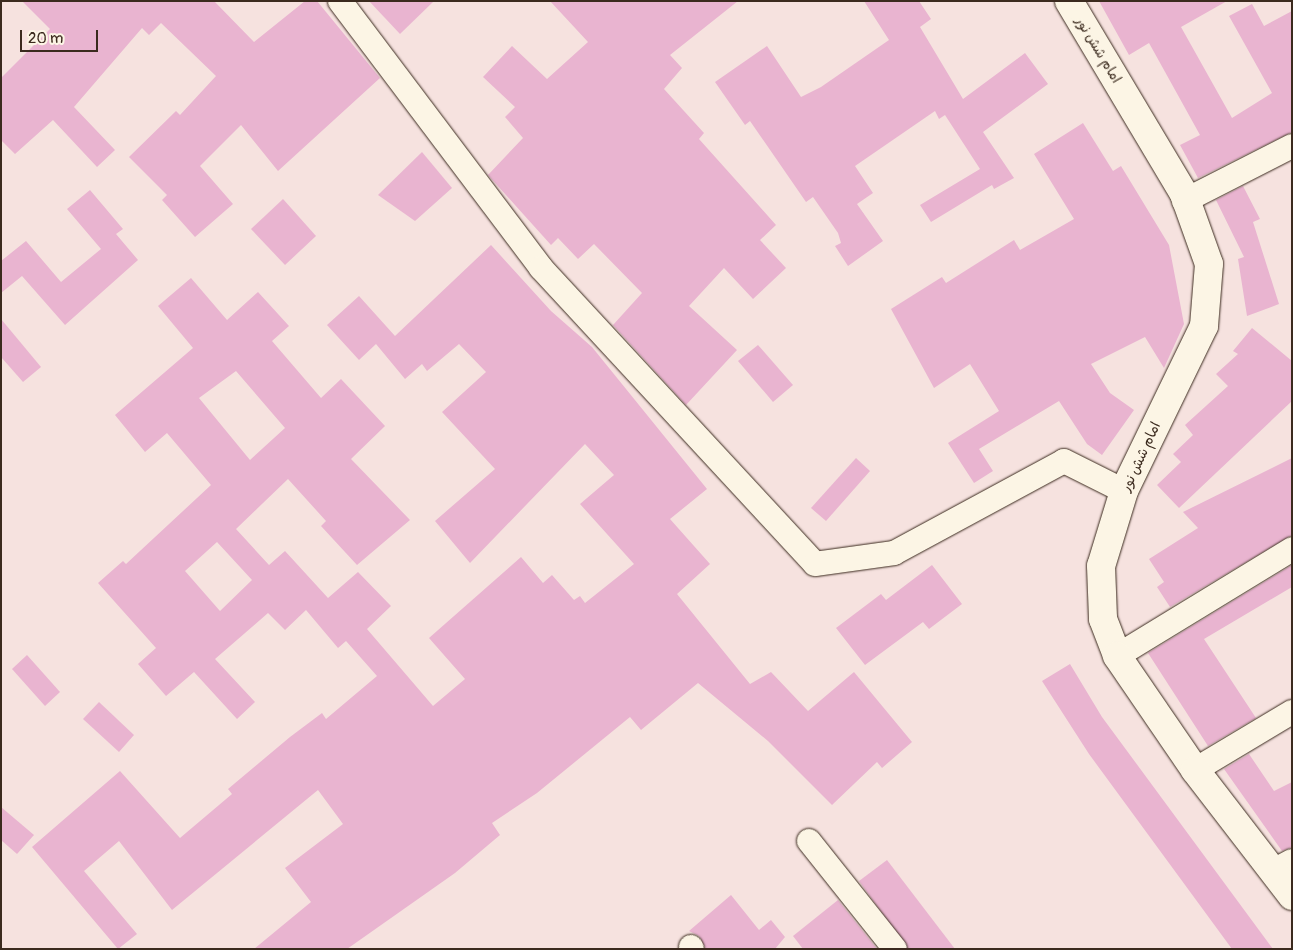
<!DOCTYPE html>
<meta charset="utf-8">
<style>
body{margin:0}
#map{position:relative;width:1293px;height:950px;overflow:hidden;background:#f6e2df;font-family:Pangolin,"Playpen Sans Arabic",sans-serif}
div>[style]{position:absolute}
.building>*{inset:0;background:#e9b4d0}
.roads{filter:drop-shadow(0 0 1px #3b2a1e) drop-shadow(0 0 1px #3b2a1e)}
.minor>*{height:24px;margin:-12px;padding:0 12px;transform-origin:12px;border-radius:12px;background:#fcf5e5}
.tertiary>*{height:28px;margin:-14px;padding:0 14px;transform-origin:14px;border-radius:14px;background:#fcf5e5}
span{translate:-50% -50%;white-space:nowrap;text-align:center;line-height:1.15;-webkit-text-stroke:4.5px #fcf5e5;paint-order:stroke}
.street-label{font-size:14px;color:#3b2a1e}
.frame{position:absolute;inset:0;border:2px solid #3b2a1e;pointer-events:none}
.scale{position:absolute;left:20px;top:30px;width:78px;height:22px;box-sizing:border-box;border:2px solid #3b2a1e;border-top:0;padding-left:6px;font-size:15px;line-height:18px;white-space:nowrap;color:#3b2a1e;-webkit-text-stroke:4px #fcf5e5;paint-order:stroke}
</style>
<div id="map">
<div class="building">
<div style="clip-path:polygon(22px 1px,214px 1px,254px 42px,305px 1px,317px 1px,380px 78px,278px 171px,241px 125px,200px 166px,233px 204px,195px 237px,162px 200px,167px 195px,129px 157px,176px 111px,180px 115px,216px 76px,161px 23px,149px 35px,142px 28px,74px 107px,115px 150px,97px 167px,53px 120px,15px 154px,1px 140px,1px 78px,50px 29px)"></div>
<div style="clip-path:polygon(369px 1px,434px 1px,400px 34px)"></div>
<div style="clip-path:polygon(550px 1px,738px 1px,670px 55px,682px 68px,664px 89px,704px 133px,699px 139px,776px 225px,760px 240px,786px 268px,753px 299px,724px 268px,689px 306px,737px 350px,686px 405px,613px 325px,642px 293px,594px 244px,578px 259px,558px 238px,551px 245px,488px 175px,523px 138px,505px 117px,515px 107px,483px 77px,512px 46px,547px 79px,588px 42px)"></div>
<div style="clip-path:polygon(864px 1px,919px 1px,931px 19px,920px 27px,963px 99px,1025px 53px,1048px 84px,983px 132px,1014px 178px,994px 189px,992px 185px,931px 222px,920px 205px,980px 169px,945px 115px,939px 119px,935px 111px,855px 166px,873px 193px,857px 204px,883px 241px,848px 266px,835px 246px,841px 243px,838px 233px,813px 197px,806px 202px,750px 121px,745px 125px,715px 82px,767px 46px,801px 97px,821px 87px,889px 40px)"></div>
<div style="clip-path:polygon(1099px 1px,1227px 1px,1181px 27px,1232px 118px,1272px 93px,1229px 16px,1252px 4px,1264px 26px,1292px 11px,1292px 132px,1198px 178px,1180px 145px,1200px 135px,1149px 43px,1129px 55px)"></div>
<div style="clip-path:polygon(1083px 123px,1113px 171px,1121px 166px,1169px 245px,1184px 324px,1164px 368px,1145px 337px,1091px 364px,1110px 393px,1134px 410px,1102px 455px,1087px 444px,1059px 401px,979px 449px,993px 471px,974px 483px,948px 443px,999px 411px,970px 364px,934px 388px,891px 309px,942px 277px,946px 283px,1014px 240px,1020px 250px,1074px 219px,1034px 154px)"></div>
<div style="clip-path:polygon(422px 152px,452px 188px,415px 221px,378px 195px)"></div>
<div style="clip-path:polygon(1243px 186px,1260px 219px,1253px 222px,1279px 304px,1247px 316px,1238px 259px,1244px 257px,1216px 200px)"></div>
<div style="clip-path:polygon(90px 190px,123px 229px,116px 234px,138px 260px,65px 325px,22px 276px,1px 293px,1px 261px,26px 241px,61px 282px,101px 249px,67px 209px)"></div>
<div style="clip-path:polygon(283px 199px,316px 236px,285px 265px,251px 229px)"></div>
<div style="clip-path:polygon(evenodd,491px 245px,551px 311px,592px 347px,707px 489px,670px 519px,710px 564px,677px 594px,750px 684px,771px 672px,808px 711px,854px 672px,912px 742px,882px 768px,877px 762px,832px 805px,768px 741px,698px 683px,641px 730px,630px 717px,537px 793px,492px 823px,500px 835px,455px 873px,347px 949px,254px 949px,311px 902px,285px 868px,343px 824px,318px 790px,172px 910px,119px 841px,84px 871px,137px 934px,118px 949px,32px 847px,120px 771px,180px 838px,232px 794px,228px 789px,290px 737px,322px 713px,326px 719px,377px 676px,346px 641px,338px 648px,306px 610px,285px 630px,268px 613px,215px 659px,255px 702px,237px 719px,194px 672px,166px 696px,138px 664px,156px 648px,98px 583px,123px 561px,126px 564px,211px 485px,167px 433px,145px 452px,115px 415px,193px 348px,158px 306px,191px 278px,227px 320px,258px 292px,289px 326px,272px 341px,321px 398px,341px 379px,385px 426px,351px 459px,410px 520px,357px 565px,321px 526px,326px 521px,288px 479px,236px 529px,269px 565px,285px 551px,328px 598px,358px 572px,391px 606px,367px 629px,433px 706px,465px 679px,429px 638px,521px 557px,543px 583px,552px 575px,574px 600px,580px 596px,585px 603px,634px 564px,580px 504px,614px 475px,585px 444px,470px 563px,435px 521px,495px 469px,442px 412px,486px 372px,459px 344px,427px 371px,422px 364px,405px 379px,376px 344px,359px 360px,327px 325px,359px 296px,395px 336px,491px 245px,236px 371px,285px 428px,250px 460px,199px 398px,236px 371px,491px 245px,217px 542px,252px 580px,220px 611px,185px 571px,217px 542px)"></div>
<div style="clip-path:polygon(1px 319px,41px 367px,23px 382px,1px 357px)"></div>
<div style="clip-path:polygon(1252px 328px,1292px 361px,1292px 401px,1179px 508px,1157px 485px,1181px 462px,1173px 454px,1193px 435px,1185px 425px,1228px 386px,1216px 374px,1238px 354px,1233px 351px)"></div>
<div style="clip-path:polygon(758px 345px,793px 385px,773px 402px,738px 361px)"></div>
<div style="clip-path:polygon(856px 458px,870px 471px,826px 521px,811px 508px)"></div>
<div style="clip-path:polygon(1292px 458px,1292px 535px,1170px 607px,1157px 587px,1164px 582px,1149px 559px,1198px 528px,1183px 512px)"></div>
<div style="clip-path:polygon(932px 565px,962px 604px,929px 629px,923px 622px,865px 665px,836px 628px,881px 594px,886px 600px)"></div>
<div style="clip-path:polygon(1292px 565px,1292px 587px,1204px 639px,1256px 718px,1208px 746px,1148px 653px)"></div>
<div style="clip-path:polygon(27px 655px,60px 692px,45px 706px,12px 669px)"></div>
<div style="clip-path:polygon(1070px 664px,1102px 717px,1273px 949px,1232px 949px,1089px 754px,1042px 681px)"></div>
<div style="clip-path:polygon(99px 702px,134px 735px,119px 752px,83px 719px)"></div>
<div style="clip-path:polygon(1249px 754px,1274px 791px,1292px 782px,1292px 847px,1282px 851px,1224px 769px)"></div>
<div style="clip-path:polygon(1px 807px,34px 835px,17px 854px,1px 840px)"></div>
<div style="clip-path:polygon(887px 860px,955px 949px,908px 949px,859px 881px)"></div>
<div style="clip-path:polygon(731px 895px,759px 930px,771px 920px,785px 937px,775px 949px,706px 949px,699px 936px,689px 931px)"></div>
<div style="clip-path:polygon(838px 900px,877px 949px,803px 949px,793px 936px)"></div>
</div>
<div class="roads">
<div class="minor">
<div style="left:340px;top:1px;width:334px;rotate:53deg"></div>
<div style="left:541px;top:268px;width:403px;rotate:47.2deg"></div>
<div style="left:815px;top:564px;width:80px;rotate:-7.9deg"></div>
<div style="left:894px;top:553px;width:193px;rotate:-28.4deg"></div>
<div style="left:1064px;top:461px;width:67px;rotate:26.6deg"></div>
<div style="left:1184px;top:201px;width:121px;rotate:-27deg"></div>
<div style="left:1117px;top:656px;width:205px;rotate:-31.4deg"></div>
<div style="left:1195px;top:770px;width:113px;rotate:-30.9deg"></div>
<div style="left:809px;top:841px;width:138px;rotate:51.5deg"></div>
<div style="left:1273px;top:871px;width:21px;rotate:-28deg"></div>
<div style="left:691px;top:947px;width:2px;rotate:63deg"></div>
</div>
<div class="tertiary">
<div style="left:1069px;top:1px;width:225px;rotate:59.2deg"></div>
<div style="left:1184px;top:194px;width:74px;rotate:70.3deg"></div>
<div style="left:1209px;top:264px;width:62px;rotate:94.6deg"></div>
<div style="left:1204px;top:326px;width:183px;rotate:115.9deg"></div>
<div style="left:1124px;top:491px;width:78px;rotate:107deg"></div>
<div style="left:1101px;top:566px;width:53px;rotate:87.8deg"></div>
<div style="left:1103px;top:619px;width:40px;rotate:69deg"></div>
<div style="left:1117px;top:656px;width:138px;rotate:55.6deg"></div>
<div style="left:1195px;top:770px;width:159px;rotate:52.4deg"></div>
</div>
</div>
<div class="street-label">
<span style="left:1098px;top:50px;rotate:59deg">امام شش نور</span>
<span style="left:1141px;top:457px;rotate:-65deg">امام شش نور</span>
</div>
<div class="frame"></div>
<div class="scale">20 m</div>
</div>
